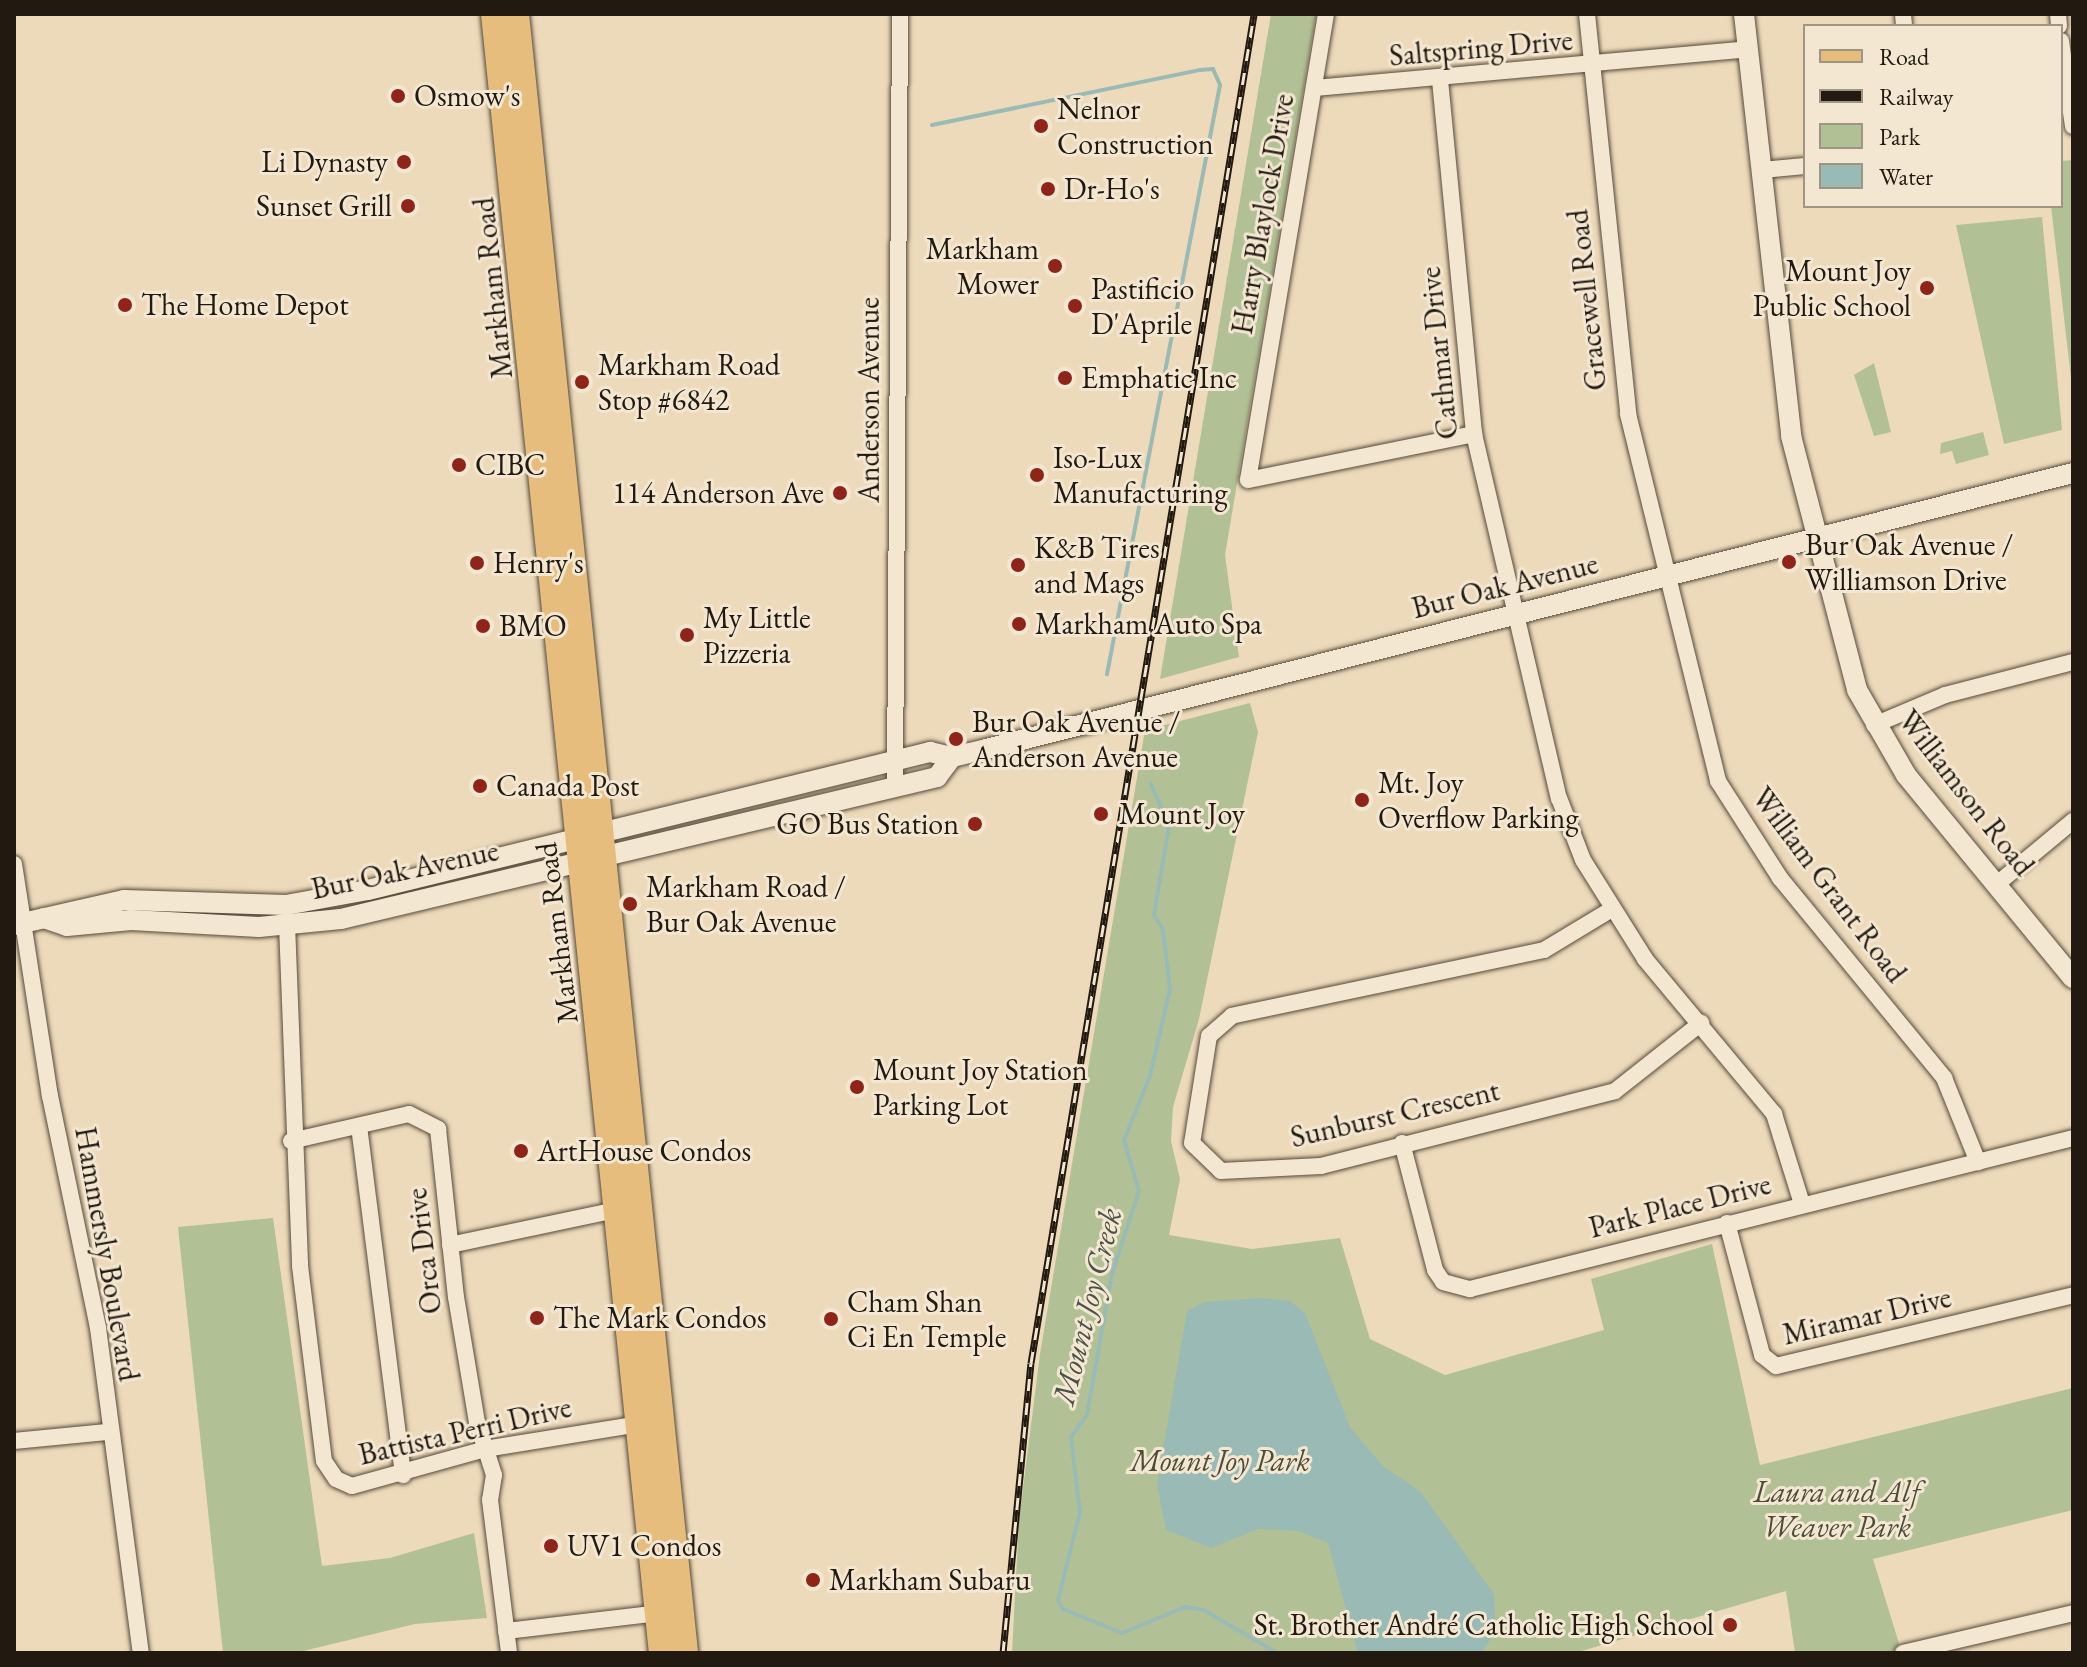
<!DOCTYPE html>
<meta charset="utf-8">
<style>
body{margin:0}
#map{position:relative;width:2087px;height:1667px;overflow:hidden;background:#eddaba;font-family:"EB Garamond",serif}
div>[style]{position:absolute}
.green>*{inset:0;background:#b2c195}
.water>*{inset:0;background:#9abab5}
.stream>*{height:4px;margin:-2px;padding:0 2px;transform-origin:2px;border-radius:2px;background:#9abab5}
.roads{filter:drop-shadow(0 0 2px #554a3b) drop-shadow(0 0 2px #554a3b)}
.minor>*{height:16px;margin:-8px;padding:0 8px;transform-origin:8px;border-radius:8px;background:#f3e7d2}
.tertiary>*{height:20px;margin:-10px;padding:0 10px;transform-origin:10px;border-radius:10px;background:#f3e7d2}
.primary>*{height:26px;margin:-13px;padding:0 13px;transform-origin:13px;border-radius:13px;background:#e6bd7d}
.rail>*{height:7px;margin-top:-3.5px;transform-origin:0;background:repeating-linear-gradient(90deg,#f3e7d2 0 12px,#221a11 0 24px);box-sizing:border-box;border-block:2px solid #221a11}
.dots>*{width:22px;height:22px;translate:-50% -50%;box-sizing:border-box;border:4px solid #f3e7d2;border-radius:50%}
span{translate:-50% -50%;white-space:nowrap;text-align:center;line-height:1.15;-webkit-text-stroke:6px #f3e7d2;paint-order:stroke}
.street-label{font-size:30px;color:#221a11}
.poi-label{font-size:30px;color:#221a11}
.left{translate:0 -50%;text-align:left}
.right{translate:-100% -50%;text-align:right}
.park-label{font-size:30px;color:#4d4c39;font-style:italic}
.water-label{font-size:32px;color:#4c524a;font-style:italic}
.frame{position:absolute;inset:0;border:16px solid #221a11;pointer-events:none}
.legend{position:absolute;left:1803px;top:24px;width:260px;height:184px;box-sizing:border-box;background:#f3e7d2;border:2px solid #9f9585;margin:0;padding:10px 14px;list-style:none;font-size:24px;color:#221a11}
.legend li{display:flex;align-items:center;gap:16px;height:40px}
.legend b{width:40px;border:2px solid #9f9585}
</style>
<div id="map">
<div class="green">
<div style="clip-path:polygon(1271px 14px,1316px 14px,1225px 555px,1239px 657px,1160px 679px)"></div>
<div style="clip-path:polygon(2073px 160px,2073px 395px,2051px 206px,2061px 206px,2061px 161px)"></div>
<div style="clip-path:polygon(2042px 217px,2062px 430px,2004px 444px,1956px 225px)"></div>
<div style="clip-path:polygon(1874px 363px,1891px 432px,1874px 436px,1854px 375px)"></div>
<div style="clip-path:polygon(1983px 432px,1989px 455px,1956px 464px,1952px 451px,1940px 454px,1941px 443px)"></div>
<div style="clip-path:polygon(1250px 703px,1258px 732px,1199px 1019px,1173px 1107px,1171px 1141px,1180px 1179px,1169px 1235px,1252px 1249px,1340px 1238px,1370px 1339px,1445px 1375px,1604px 1330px,1591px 1279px,1712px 1244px,1760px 1465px,2073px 1388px,2073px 1510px,1873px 1559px,1902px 1653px,1795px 1653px,1786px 1591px,1575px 1653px,1012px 1653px,1019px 1520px,1040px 1354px,1145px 730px)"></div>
<div style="clip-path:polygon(273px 1218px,322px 1566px,390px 1558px,474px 1533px,487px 1618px,415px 1624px,295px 1653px,223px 1653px,178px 1227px)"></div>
</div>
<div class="water">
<div style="clip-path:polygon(1260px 1298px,1290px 1301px,1305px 1313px,1350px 1427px,1383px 1466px,1420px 1491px,1494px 1594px,1496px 1631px,1481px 1653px,1358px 1653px,1328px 1543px,1298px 1531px,1258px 1529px,1211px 1548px,1166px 1530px,1157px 1485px,1187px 1311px,1204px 1302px)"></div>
</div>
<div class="stream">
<div style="left:932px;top:125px;width:274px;rotate:-11.6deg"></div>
<div style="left:1200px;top:70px;width:13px;rotate:-4deg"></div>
<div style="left:1213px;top:69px;width:17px;rotate:66deg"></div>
<div style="left:1220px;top:85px;width:600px;rotate:100.86deg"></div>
<div style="left:1151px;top:784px;width:46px;rotate:66.8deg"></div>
<div style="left:1169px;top:826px;width:90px;rotate:99.6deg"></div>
<div style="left:1154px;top:915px;width:17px;rotate:59deg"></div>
<div style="left:1163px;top:930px;width:59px;rotate:83.2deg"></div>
<div style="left:1170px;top:989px;width:89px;rotate:102.9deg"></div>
<div style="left:1150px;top:1076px;width:69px;rotate:112.1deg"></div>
<div style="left:1124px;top:1140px;width:53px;rotate:73.6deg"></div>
<div style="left:1139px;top:1191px;width:87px;rotate:108deg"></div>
<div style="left:1112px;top:1274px;width:143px;rotate:100.1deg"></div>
<div style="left:1087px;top:1415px;width:27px;rotate:126deg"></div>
<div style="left:1071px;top:1437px;width:76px;rotate:83.2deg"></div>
<div style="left:1080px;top:1512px;width:91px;rotate:104deg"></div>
<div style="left:1058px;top:1600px;width:10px;rotate:61deg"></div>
<div style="left:1063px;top:1609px;width:64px;rotate:22.1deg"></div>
<div style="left:1122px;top:1633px;width:68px;rotate:-22.4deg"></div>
<div style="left:1185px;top:1607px;width:19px;rotate:9deg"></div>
<div style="left:1204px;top:1610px;width:85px;rotate:30.5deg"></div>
</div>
<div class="roads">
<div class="minor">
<div style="left:1326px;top:14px;width:472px;rotate:99.5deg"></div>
<div style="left:1248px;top:480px;width:231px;rotate:-11.5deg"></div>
<div style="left:1587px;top:14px;width:402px;rotate:84.1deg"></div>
<div style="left:1628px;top:414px;width:378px;rotate:76.2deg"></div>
<div style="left:1718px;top:781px;width:115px;rotate:57.4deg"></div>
<div style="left:1780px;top:878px;width:259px;rotate:50.6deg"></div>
<div style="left:1944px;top:1078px;width:91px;rotate:68deg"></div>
<div style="left:1903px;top:14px;width:12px;rotate:85deg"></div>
<div style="left:2058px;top:14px;width:12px;rotate:85deg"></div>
<div style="left:2061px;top:41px;width:86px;rotate:82deg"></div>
<div style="left:1440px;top:80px;width:356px;rotate:84.5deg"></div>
<div style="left:1474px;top:434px;width:374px;rotate:76.9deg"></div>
<div style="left:1559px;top:798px;width:66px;rotate:68.8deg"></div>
<div style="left:1583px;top:860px;width:117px;rotate:57.9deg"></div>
<div style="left:1645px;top:959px;width:202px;rotate:50.2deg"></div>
<div style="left:1774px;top:1114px;width:94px;rotate:72.7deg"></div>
<div style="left:1314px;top:88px;width:436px;rotate:-5.1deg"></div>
<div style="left:1762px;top:170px;width:43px;rotate:-5.3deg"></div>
<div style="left:1874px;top:725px;width:77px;rotate:-22.9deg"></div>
<div style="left:1945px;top:695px;width:132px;rotate:-14.5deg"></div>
<div style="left:895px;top:787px;width:773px;rotate:-89.63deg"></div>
<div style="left:14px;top:864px;width:235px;rotate:81.2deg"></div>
<div style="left:50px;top:1096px;width:237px;rotate:78.3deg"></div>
<div style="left:98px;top:1328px;width:328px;rotate:82.5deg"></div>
<div style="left:1997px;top:884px;width:99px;rotate:-39.7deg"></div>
<div style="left:1612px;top:909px;width:79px;rotate:148.9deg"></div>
<div style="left:1544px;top:950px;width:319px;rotate:168.1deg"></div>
<div style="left:1232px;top:1016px;width:30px;rotate:139deg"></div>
<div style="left:1209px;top:1036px;width:108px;rotate:99deg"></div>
<div style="left:1192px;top:1143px;width:40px;rotate:44deg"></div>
<div style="left:1221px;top:1171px;width:100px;rotate:-2.9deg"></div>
<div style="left:1321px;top:1166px;width:303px;rotate:-14.3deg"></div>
<div style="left:1615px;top:1091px;width:110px;rotate:-38.3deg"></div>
<div style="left:287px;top:924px;width:342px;rotate:87.8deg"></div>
<div style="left:300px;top:1266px;width:196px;rotate:83deg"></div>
<div style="left:324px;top:1461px;width:22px;rotate:56deg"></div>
<div style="left:336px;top:1479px;width:17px;rotate:24deg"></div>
<div style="left:352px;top:1486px;width:138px;rotate:-15.5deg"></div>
<div style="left:485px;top:1449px;width:162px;rotate:-9.2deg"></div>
<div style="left:359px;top:1126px;width:352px;rotate:82.8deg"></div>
<div style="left:291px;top:1141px;width:121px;rotate:-12.9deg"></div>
<div style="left:409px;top:1114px;width:33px;rotate:27deg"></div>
<div style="left:438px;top:1129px;width:169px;rotate:83.9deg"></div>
<div style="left:456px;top:1297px;width:127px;rotate:80.5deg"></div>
<div style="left:477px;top:1422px;width:56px;rotate:72.2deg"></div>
<div style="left:494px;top:1475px;width:25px;rotate:99deg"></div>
<div style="left:490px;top:1500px;width:154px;rotate:82.9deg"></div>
<div style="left:1402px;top:1143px;width:131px;rotate:75.4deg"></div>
<div style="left:1435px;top:1270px;width:14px;rotate:56deg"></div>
<div style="left:1443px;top:1282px;width:28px;rotate:15deg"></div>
<div style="left:1470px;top:1289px;width:622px;rotate:-14.06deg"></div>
<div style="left:1727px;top:1223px;width:137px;rotate:75.1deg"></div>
<div style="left:1762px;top:1355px;width:18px;rotate:38deg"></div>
<div style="left:1776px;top:1366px;width:305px;rotate:-13.4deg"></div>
<div style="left:450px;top:1245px;width:175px;rotate:-11.9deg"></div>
<div style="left:14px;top:1441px;width:93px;rotate:-5.5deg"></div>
<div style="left:506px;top:1631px;width:154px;rotate:-6.7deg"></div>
<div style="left:1903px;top:1653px;width:175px;rotate:-13.2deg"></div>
</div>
<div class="tertiary">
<div style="left:1744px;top:14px;width:425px;rotate:83.6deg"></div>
<div style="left:1791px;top:436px;width:262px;rotate:75.4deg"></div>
<div style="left:1857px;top:690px;width:98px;rotate:60deg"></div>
<div style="left:1906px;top:775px;width:263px;rotate:50.6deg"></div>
<div style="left:44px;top:918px;width:24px;rotate:19deg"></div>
<div style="left:67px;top:926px;width:64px;rotate:-5.4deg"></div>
<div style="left:131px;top:920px;width:128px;rotate:3.1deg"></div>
<div style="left:259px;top:927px;width:82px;rotate:-5.6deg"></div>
<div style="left:341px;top:919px;width:613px;rotate:-13.4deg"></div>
<div style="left:937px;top:777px;width:25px;rotate:-53deg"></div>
<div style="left:14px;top:925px;width:113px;rotate:-12.8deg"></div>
<div style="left:124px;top:900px;width:162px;rotate:1.8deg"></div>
<div style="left:286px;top:905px;width:83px;rotate:-10.4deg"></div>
<div style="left:368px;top:890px;width:579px;rotate:-13.8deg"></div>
<div style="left:930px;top:752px;width:23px;rotate:13deg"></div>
<div style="left:952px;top:757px;width:35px;rotate:-13deg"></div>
<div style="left:986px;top:749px;width:1121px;rotate:-14.25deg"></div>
</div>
<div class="primary">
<div style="left:494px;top:14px;width:1648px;rotate:84.15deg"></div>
<div style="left:516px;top:14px;width:1648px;rotate:84.11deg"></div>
</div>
</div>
<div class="rail">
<div style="left:1003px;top:1653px;width:291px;rotate:-84.5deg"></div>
<div style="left:1031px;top:1363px;width:1367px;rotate:-80.61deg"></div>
</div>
<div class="dots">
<div style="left:398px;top:96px;background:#8f2418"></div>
<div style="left:1041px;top:126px;background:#8f2418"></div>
<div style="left:404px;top:162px;background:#8f2418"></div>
<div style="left:1048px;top:189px;background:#8f2418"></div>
<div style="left:408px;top:206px;background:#8f2418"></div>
<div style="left:1055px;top:266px;background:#8f2418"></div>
<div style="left:1927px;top:288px;background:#8f2418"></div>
<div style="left:125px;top:305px;background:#8f2418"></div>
<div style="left:1075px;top:306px;background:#8f2418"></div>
<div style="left:1065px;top:378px;background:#8f2418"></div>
<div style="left:582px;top:382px;background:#8f2418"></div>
<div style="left:459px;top:465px;background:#8f2418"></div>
<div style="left:1037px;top:475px;background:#8f2418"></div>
<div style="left:840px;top:493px;background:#8f2418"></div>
<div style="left:1789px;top:562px;background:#8f2418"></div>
<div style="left:477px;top:563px;background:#8f2418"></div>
<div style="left:1018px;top:565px;background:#8f2418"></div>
<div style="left:1019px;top:624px;background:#8f2418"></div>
<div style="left:483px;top:626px;background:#8f2418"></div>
<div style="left:687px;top:635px;background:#8f2418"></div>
<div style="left:956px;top:739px;background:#8f2418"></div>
<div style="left:480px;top:786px;background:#8f2418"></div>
<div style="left:1362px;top:800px;background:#8f2418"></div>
<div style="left:1101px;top:814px;background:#8f2418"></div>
<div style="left:975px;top:824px;background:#8f2418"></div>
<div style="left:630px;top:904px;background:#8f2418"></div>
<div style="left:857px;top:1087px;background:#8f2418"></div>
<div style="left:521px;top:1151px;background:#8f2418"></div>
<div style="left:537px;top:1318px;background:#8f2418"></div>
<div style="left:831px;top:1319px;background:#8f2418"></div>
<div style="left:551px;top:1546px;background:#8f2418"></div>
<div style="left:813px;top:1580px;background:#8f2418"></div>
<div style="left:1730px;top:1625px;background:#8f2418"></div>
</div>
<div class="street-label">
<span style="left:1481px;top:48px;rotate:-5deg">Saltspring Drive</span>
<span style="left:1263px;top:214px;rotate:-80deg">Harry Blaylock Drive</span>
<span style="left:493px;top:288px;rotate:-96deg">Markham Road</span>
<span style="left:1587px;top:300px;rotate:-96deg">Gracewell Road</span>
<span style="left:1439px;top:353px;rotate:-96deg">Cathmar Drive</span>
<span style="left:869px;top:400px;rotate:-90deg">Anderson Avenue</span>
<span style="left:1505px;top:586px;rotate:-14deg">Bur Oak Avenue</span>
<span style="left:1966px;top:793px;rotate:52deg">Williamson Road</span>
<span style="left:405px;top:870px;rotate:-12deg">Bur Oak Avenue</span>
<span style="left:1829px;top:885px;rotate:53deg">William Grant Road</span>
<span style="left:557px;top:933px;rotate:-97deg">Markham Road</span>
<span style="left:1395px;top:1114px;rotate:-13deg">Sunburst Crescent</span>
<span style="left:1680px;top:1206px;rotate:-14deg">Park Place Drive</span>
<span style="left:424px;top:1251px;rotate:-97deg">Orca Drive</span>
<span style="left:107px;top:1254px;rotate:80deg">Hammersly Boulevard</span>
<span style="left:1867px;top:1316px;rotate:-13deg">Miramar Drive</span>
<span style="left:465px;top:1431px;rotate:-13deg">Battista Perri Drive</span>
</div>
<div class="poi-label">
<span class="left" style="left:414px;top:96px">Osmow's</span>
<span class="left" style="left:1057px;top:126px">Nelnor<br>Construction</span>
<span class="right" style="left:388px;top:162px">Li Dynasty</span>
<span class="left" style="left:1064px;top:189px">Dr-Ho's</span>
<span class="right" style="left:392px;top:206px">Sunset Grill</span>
<span class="right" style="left:1039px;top:266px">Markham<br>Mower</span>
<span class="right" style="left:1911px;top:288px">Mount Joy<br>Public School</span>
<span class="left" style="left:1091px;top:306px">Pastificio<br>D'Aprile</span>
<span class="left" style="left:141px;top:305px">The Home Depot</span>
<span class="left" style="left:598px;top:382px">Markham Road<br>Stop #6842</span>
<span class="left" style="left:1081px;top:378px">Emphatic Inc</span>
<span class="left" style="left:1053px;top:475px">Iso-Lux<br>Manufacturing</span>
<span class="left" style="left:475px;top:465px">CIBC</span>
<span class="right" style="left:824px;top:493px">114 Anderson Ave</span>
<span class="left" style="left:1805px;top:562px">Bur Oak Avenue /<br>Williamson Drive</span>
<span class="left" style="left:1034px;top:565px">K&amp;B Tires<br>and Mags</span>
<span class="left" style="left:493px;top:563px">Henry's</span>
<span class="left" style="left:703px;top:635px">My Little<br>Pizzeria</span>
<span class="left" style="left:1035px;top:624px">Markham Auto Spa</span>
<span class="left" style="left:499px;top:626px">BMO</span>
<span class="left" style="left:972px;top:739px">Bur Oak Avenue /<br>Anderson Avenue</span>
<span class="left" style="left:1378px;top:800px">Mt. Joy<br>Overflow Parking</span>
<span class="left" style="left:496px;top:786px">Canada Post</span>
<span class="left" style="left:1119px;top:814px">Mount Joy</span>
<span class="right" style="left:959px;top:824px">GO Bus Station</span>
<span class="left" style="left:646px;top:904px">Markham Road /<br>Bur Oak Avenue</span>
<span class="left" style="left:873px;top:1087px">Mount Joy Station<br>Parking Lot</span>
<span class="left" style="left:537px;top:1151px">ArtHouse Condos</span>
<span class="left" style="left:847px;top:1319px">Cham Shan<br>Ci En Temple</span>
<span class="left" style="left:553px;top:1318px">The Mark Condos</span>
<span class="left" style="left:567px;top:1546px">UV1 Condos</span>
<span class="left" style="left:829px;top:1580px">Markham Subaru</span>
<span class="right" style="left:1714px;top:1625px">St. Brother André Catholic High School</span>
</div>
<div class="park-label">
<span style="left:1220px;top:1461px">Mount Joy Park</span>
<span style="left:1837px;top:1509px">Laura and Alf<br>Weaver Park</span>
</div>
<div class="water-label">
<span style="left:1087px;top:1306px;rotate:-76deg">Mount Joy Creek</span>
</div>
<div class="frame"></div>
<ul class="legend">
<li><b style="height:10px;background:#e6bd7d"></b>Road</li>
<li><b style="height:10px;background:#221a11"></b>Railway</li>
<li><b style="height:22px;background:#b2c195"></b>Park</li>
<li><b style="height:22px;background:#9abab5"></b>Water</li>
</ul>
</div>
